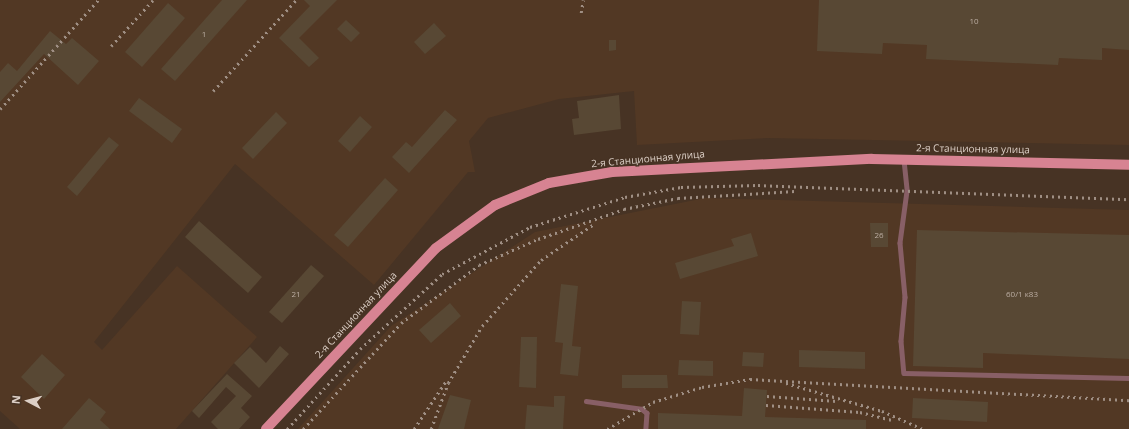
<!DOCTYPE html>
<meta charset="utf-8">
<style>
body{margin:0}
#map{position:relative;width:1129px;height:429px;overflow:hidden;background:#473324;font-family:"Open Sans",sans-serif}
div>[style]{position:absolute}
.built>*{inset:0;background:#523824}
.building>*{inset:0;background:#584834}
.service>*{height:4.5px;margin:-2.25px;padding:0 2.25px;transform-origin:2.25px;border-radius:2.25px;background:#885f66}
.primary>*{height:10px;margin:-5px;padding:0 5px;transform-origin:5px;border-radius:5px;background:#d78392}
.rail>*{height:2.5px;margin-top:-1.25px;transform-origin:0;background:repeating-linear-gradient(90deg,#9f8f84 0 2px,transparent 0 6px)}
span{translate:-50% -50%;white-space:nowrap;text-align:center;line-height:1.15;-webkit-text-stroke:3px #473324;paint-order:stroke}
.number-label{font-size:8px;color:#bbada2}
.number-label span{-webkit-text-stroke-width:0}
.street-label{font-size:10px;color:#dccfc6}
.north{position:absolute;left:8px;top:381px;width:40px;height:40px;-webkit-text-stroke:3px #473324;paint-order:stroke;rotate:276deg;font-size:11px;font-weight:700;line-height:16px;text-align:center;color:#dccfc6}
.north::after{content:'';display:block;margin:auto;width:14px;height:18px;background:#dccfc6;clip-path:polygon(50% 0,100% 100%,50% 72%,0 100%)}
</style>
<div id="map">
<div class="built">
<div style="clip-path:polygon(0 0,1129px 0,1129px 145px,768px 138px,637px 145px,634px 91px,559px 99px,488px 118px,469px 141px,475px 172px,468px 172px,374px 285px,235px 164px,94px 342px,102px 350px,177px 266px,257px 337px,176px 429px,20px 429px,0 411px)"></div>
<div style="clip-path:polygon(705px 198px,1129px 210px,1129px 429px,298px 429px,391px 326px,535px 232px)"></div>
</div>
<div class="building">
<div style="clip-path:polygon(222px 0,247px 0,175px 81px,161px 69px)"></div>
<div style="clip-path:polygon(304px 0,337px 0,299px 38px,319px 58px,309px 67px,279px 38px,310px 6px)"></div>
<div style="clip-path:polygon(819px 0,1129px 0,1129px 50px,1102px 48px,1102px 60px,1059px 58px,1058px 65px,926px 59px,927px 45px,883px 43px,882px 54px,817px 51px)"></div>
<div style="clip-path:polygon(168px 3px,185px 18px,142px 67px,125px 52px)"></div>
<div style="clip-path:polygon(346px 20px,360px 33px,351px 42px,337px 29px)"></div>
<div style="clip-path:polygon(434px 23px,446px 36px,425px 54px,414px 42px)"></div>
<div style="clip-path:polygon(50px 31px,66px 44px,72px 38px,99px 61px,78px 85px,44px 54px,0 102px,0 72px,8px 63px,17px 71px)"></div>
<div style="clip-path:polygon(609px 40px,616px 40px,616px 50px,609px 51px)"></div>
<div style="clip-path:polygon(619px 95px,621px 129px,574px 135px,572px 119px,579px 118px,577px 101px)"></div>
<div style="clip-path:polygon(139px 98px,182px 129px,172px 143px,129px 111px)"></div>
<div style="clip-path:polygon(445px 110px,457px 120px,409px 173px,392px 157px,406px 142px,412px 147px)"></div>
<div style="clip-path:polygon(276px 112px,287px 123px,253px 159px,242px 148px)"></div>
<div style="clip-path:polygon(360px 116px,372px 127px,350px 152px,338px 141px)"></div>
<div style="clip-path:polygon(109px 137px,119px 145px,77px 196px,67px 187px)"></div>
<div style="clip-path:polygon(385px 178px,398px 190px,348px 247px,334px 235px)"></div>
<div style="clip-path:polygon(199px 221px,262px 277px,248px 293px,185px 237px)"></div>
<div style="clip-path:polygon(870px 223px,888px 223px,888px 247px,871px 247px)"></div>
<div style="clip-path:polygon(917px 230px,1129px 235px,1129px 359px,983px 353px,983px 368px,913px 366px)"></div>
<div style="clip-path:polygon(751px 233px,758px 256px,680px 279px,675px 263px,734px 246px,731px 239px)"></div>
<div style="clip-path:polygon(311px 265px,324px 276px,282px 323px,269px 312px)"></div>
<div style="clip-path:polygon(561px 284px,578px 286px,572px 346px,581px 347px,578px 376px,560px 374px,563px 343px,555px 342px)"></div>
<div style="clip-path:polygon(682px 301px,701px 302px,699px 335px,680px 334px)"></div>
<div style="clip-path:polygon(450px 303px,461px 316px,431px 343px,419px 330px)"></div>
<div style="clip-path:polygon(521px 337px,537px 337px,536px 388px,519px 387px)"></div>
<div style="clip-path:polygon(280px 346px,289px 354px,259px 388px,234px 363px,250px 347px,266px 363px)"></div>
<div style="clip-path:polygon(799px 350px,865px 352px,865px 369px,799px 367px)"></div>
<div style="clip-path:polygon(743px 352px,764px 353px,763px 367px,742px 366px)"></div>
<div style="clip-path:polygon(42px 354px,65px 375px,44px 399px,21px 377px)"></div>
<div style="clip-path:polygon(679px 360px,713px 361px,713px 376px,678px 375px)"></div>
<div style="clip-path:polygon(227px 374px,252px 396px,241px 408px,250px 417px,239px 429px,218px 429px,211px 422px,236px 396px,226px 387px,199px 418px,192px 411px)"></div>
<div style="clip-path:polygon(622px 375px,667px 375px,668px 388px,622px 388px)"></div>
<div style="clip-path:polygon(744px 388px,767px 390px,765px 417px,866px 420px,866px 429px,658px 429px,658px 413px,742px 416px)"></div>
<div style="clip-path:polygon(450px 395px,471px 400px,464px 429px,438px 429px)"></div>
<div style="clip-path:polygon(554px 396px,565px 396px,563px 429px,525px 429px,527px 405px,554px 407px)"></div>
<div style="clip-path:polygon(89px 398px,106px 412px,100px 420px,110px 429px,62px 429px)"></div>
<div style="clip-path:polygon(913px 398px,988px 402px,987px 422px,912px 418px)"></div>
</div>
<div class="service">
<div style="left:904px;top:160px;width:31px;rotate:84deg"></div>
<div style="left:907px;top:191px;width:52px;rotate:97.7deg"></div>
<div style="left:900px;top:243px;width:54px;rotate:84.7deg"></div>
<div style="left:905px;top:297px;width:44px;rotate:95.2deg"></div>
<div style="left:901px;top:341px;width:32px;rotate:85deg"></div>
<div style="left:904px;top:373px;width:225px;rotate:1.3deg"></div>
<div style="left:586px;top:401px;width:57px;rotate:8.1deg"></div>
<div style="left:642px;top:409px;width:6px;rotate:39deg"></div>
<div style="left:647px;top:413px;width:16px;rotate:94deg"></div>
</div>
<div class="primary">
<div style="left:266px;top:429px;width:248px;rotate:-46.8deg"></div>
<div style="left:436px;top:248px;width:73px;rotate:-36.1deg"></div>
<div style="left:495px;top:205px;width:58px;rotate:-22.2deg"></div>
<div style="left:549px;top:183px;width:64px;rotate:-9.9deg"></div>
<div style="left:612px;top:172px;width:260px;rotate:-2.9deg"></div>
<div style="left:872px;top:159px;width:257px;rotate:1.3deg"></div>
</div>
<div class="rail">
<div style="left:581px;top:13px;width:13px;rotate:-81deg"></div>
<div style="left:111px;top:46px;width:62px;rotate:-47.6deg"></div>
<div style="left:213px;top:91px;width:123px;rotate:-47.6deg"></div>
<div style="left:0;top:109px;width:147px;rotate:-48deg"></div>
<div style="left:786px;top:383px;width:100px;rotate:16.3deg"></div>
<div style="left:882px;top:411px;width:45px;rotate:23.7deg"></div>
<div style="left:767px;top:396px;width:70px;rotate:4.1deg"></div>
<div style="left:766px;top:405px;width:94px;rotate:4.3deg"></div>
<div style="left:860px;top:412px;width:32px;rotate:14deg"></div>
<div style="left:287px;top:429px;width:108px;rotate:-47.6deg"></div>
<div style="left:360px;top:349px;width:111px;rotate:-42.4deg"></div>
<div style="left:442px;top:274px;width:100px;rotate:-28.1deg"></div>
<div style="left:530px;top:227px;width:100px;rotate:-17.5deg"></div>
<div style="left:625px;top:197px;width:57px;rotate:-10.1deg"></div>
<div style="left:681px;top:187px;width:77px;rotate:-1.5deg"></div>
<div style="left:758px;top:185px;width:371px;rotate:2.2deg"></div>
<div style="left:303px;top:429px;width:144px;rotate:-47.2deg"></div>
<div style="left:401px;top:323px;width:97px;rotate:-36.6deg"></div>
<div style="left:479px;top:265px;width:64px;rotate:-23.8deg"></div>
<div style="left:538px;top:239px;width:91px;rotate:-19.2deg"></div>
<div style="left:624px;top:209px;width:55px;rotate:-11.5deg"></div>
<div style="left:678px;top:198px;width:117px;rotate:-3.4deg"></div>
<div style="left:414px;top:429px;width:58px;rotate:-56.3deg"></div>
<div style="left:431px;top:429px;width:49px;rotate:-69.7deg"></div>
<div style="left:448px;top:383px;width:66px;rotate:-59.2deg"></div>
<div style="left:482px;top:326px;width:89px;rotate:-48.2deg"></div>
<div style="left:541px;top:260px;width:64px;rotate:-34.2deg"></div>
<div style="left:607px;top:429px;width:53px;rotate:-30.4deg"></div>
<div style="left:653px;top:402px;width:51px;rotate:-17deg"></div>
<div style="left:702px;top:387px;width:49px;rotate:-9.5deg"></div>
<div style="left:750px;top:379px;width:380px;rotate:3.2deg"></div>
</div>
<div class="number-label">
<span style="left:974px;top:21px">10</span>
<span style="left:204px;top:34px">1</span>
<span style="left:879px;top:235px">26</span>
<span style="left:296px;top:294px">21</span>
<span style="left:1022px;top:294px">60/1 к83</span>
</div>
<div class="street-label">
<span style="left:973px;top:149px;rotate:1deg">2-я Станционная улица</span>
<span style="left:648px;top:159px;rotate:-5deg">2-я Станционная улица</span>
<span style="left:356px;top:315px;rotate:-47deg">2-я Станционная улица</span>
</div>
<div class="north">N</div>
</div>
